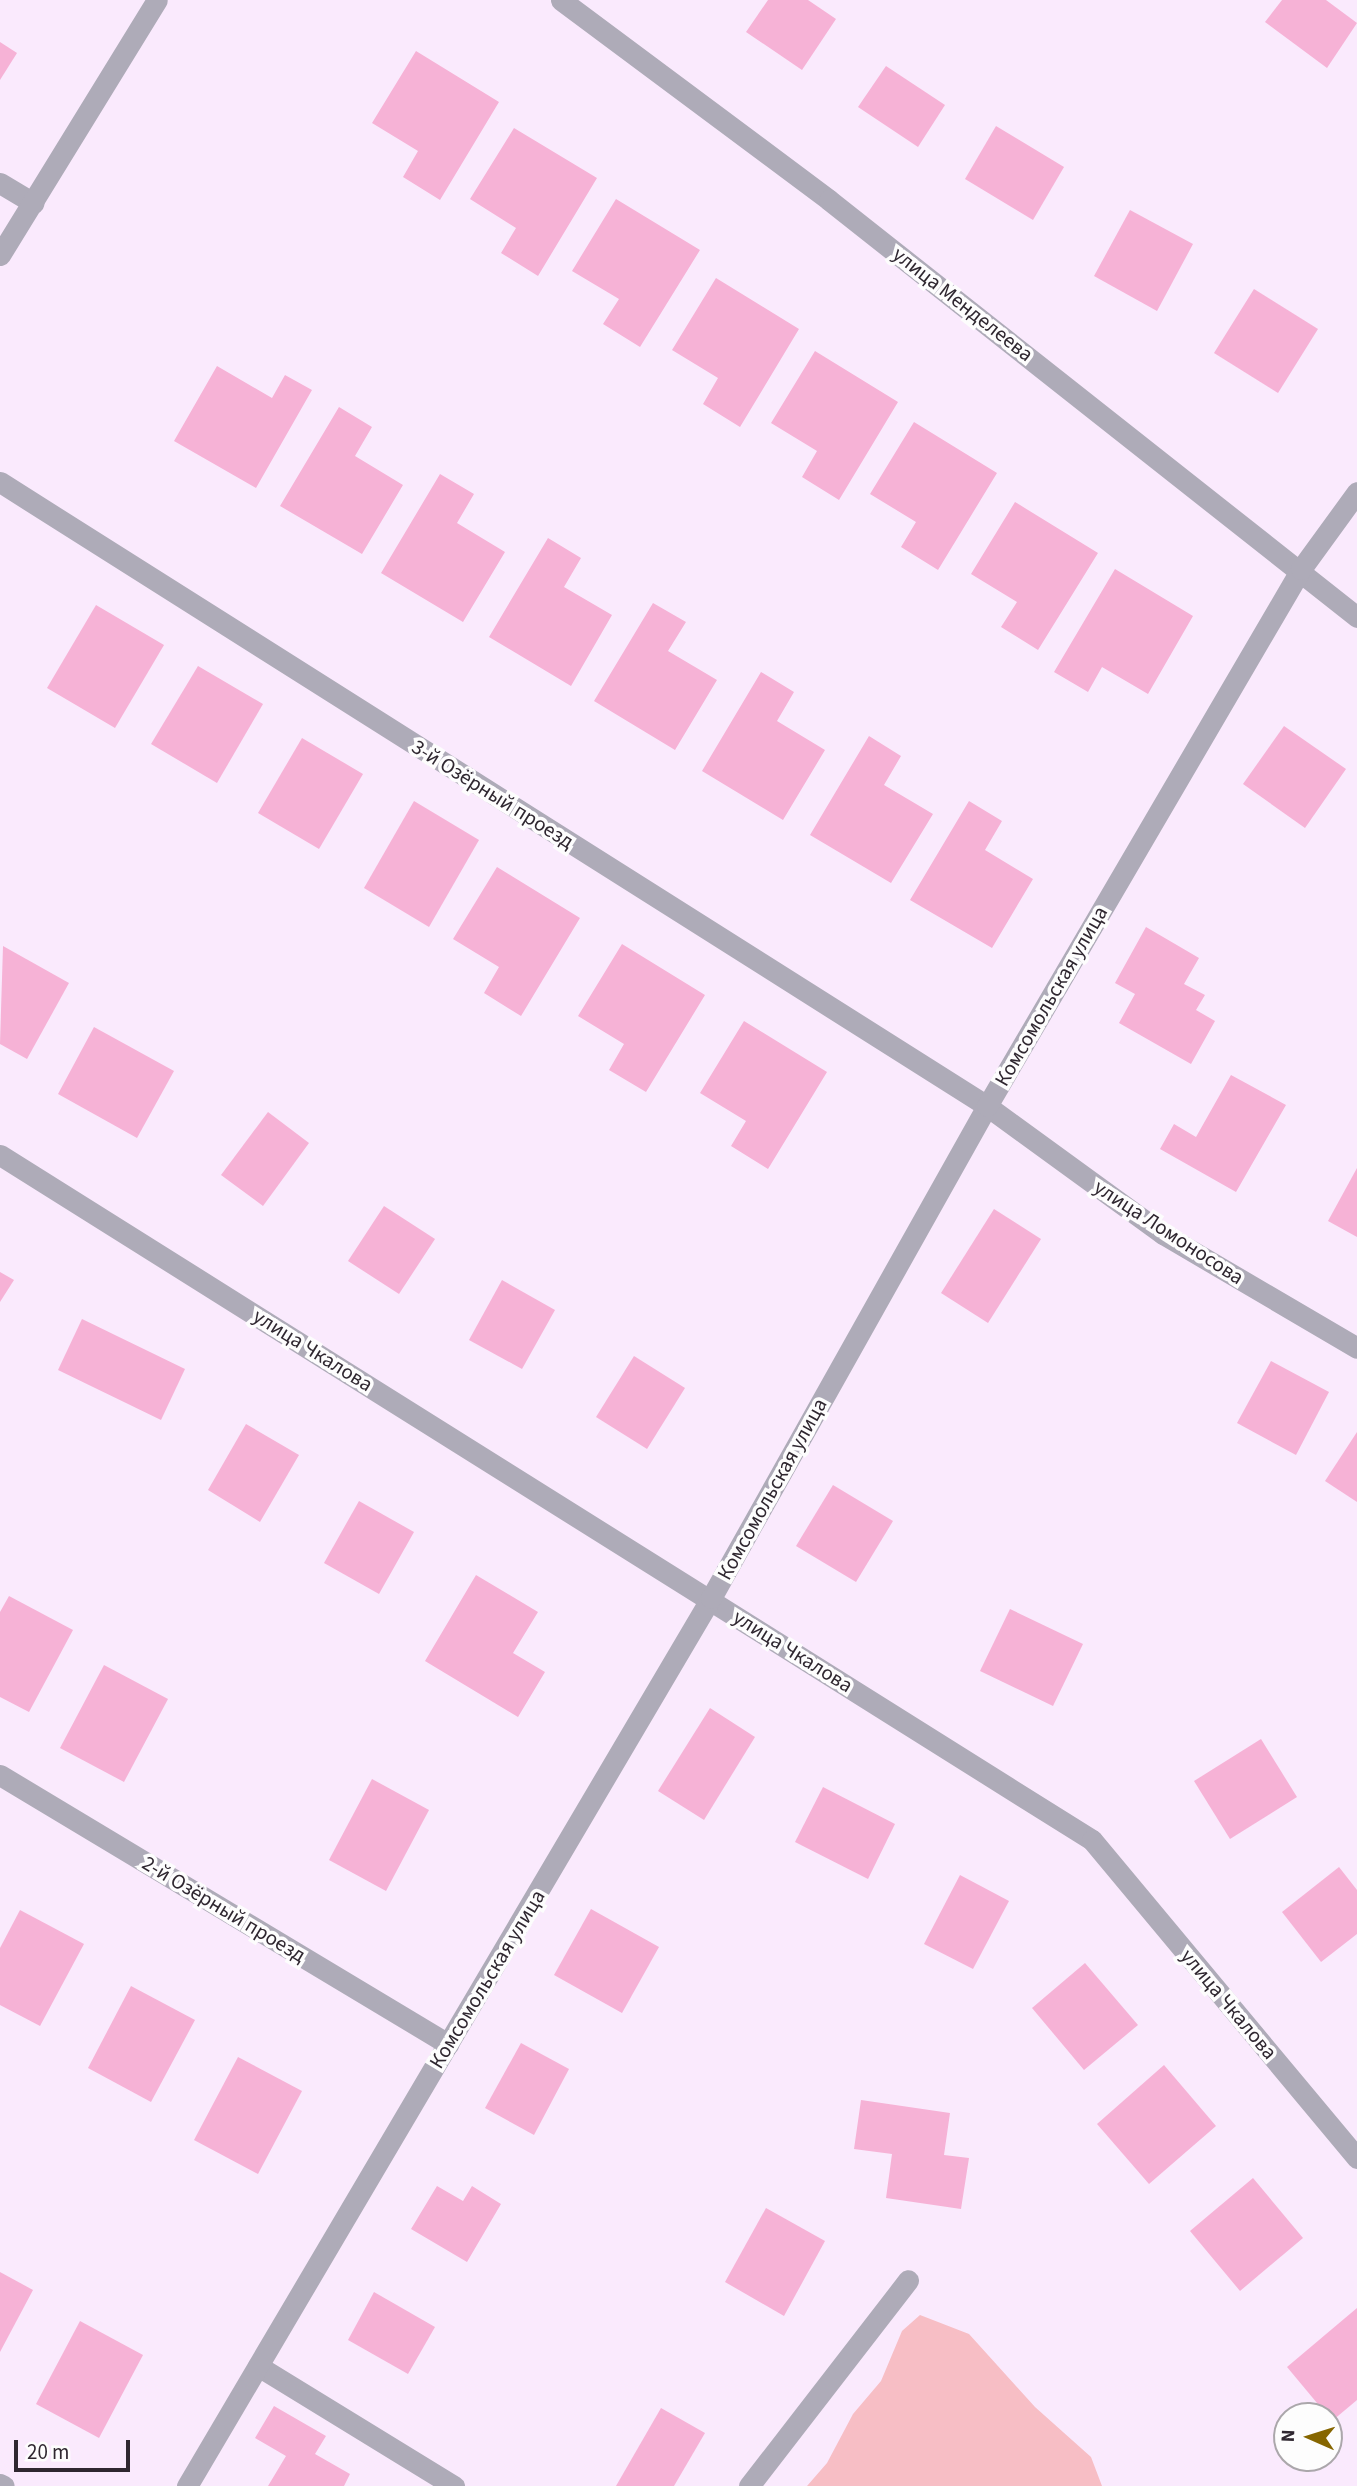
<!DOCTYPE html>
<meta charset="utf-8">
<style>
body{margin:0}
#map{position:relative;width:1357px;height:2486px;overflow:hidden;background:#faeafd;font-family:"Source Sans 3",sans-serif}
div>[style]{position:absolute}
.green>*{inset:0;background:#f7bec5}
.building>*{inset:0;background:#f6b2d6}
.minor>*{height:21px;margin:-10.5px;padding:0 10.5px;transform-origin:10.5px;border-radius:10.5px;background:#aeabb8}
span{translate:-50% -50%;white-space:nowrap;text-align:center;line-height:1.15;-webkit-text-stroke:7px #fdfdfd;paint-order:stroke}
.street-label{font-size:21px;color:#2f2730}
.north{position:absolute;left:1273px;top:2402px;width:70px;height:70px;box-sizing:border-box;background:#fdfdfd;border:2px solid #aba7ab;border-radius:50%;rotate:273deg;font-size:19px;font-weight:700;line-height:28px;text-align:center;color:#2f2730}
.north::after{content:'';display:block;margin:auto;width:24px;height:32px;background:#866600;clip-path:polygon(50% 0,100% 100%,50% 72%,0 100%)}
.scale{position:absolute;left:14px;top:2440px;width:116px;height:32px;box-sizing:border-box;border:4px solid #2f2730;border-top:0;padding-left:9px;font-size:21px;line-height:24px;white-space:nowrap;color:#2f2730;-webkit-text-stroke:5px #fdfdfd;paint-order:stroke}
</style>
<div id="map">
<div class="green">
<div style="clip-path:polygon(920px 2315px,969px 2334px,1035px 2407px,1091px 2457px,1102px 2486px,807px 2486px,827px 2463px,853px 2414px,881px 2381px,902px 2331px)"></div>
</div>
<div class="building">
<div style="clip-path:polygon(768px 0,808px 0,836px 19px,802px 70px,746px 32px)"></div>
<div style="clip-path:polygon(1282px 0,1326px 0,1357px 23px,1327px 68px,1265px 22px)"></div>
<div style="clip-path:polygon(0 42px,17px 53px,0 80px)"></div>
<div style="clip-path:polygon(416px 51px,499px 102px,440px 200px,403px 177px,418px 151px,372px 123px)"></div>
<div style="clip-path:polygon(886px 66px,945px 105px,918px 147px,858px 107px)"></div>
<div style="clip-path:polygon(996px 126px,1064px 167px,1033px 220px,965px 179px)"></div>
<div style="clip-path:polygon(514px 128px,597px 178px,538px 276px,501px 253px,516px 228px,470px 199px)"></div>
<div style="clip-path:polygon(616px 199px,700px 250px,640px 347px,603px 324px,619px 299px,572px 271px)"></div>
<div style="clip-path:polygon(1130px 210px,1193px 244px,1157px 311px,1094px 276px)"></div>
<div style="clip-path:polygon(716px 278px,799px 329px,740px 427px,703px 404px,718px 378px,672px 350px)"></div>
<div style="clip-path:polygon(1254px 289px,1318px 329px,1278px 393px,1214px 353px)"></div>
<div style="clip-path:polygon(815px 351px,898px 402px,839px 500px,802px 477px,817px 451px,771px 423px)"></div>
<div style="clip-path:polygon(217px 366px,272px 398px,285px 375px,312px 390px,256px 488px,174px 441px)"></div>
<div style="clip-path:polygon(339px 407px,372px 427px,355px 456px,403px 485px,362px 554px,280px 506px)"></div>
<div style="clip-path:polygon(914px 422px,997px 473px,938px 570px,901px 547px,916px 522px,870px 494px)"></div>
<div style="clip-path:polygon(440px 474px,474px 494px,457px 523px,505px 552px,463px 622px,381px 573px)"></div>
<div style="clip-path:polygon(1015px 502px,1098px 553px,1038px 650px,1001px 627px,1017px 602px,971px 574px)"></div>
<div style="clip-path:polygon(548px 538px,581px 558px,564px 587px,612px 615px,571px 686px,489px 637px)"></div>
<div style="clip-path:polygon(1115px 569px,1193px 616px,1148px 694px,1102px 667px,1088px 692px,1054px 672px)"></div>
<div style="clip-path:polygon(653px 603px,686px 622px,668px 651px,717px 680px,675px 750px,594px 701px)"></div>
<div style="clip-path:polygon(96px 605px,164px 645px,115px 728px,47px 688px)"></div>
<div style="clip-path:polygon(198px 666px,263px 704px,217px 783px,151px 744px)"></div>
<div style="clip-path:polygon(761px 672px,794px 692px,777px 721px,825px 750px,783px 820px,702px 771px)"></div>
<div style="clip-path:polygon(1284px 726px,1346px 769px,1305px 828px,1243px 784px)"></div>
<div style="clip-path:polygon(869px 736px,901px 756px,884px 785px,933px 814px,891px 883px,810px 835px)"></div>
<div style="clip-path:polygon(302px 738px,363px 774px,319px 849px,258px 813px)"></div>
<div style="clip-path:polygon(414px 801px,479px 840px,429px 927px,364px 888px)"></div>
<div style="clip-path:polygon(969px 801px,1002px 821px,985px 850px,1033px 879px,992px 948px,910px 900px)"></div>
<div style="clip-path:polygon(497px 867px,580px 918px,521px 1016px,484px 993px,499px 967px,453px 939px)"></div>
<div style="clip-path:polygon(1146px 927px,1199px 958px,1184px 984px,1205px 995px,1196px 1010px,1215px 1021px,1191px 1064px,1119px 1023px,1135px 994px,1115px 983px)"></div>
<div style="clip-path:polygon(622px 944px,705px 995px,646px 1092px,609px 1070px,624px 1044px,578px 1016px)"></div>
<div style="clip-path:polygon(3px 946px,69px 983px,27px 1059px,0 1044px)"></div>
<div style="clip-path:polygon(744px 1021px,827px 1072px,768px 1169px,731px 1146px,746px 1121px,700px 1093px)"></div>
<div style="clip-path:polygon(94px 1027px,174px 1071px,137px 1138px,58px 1094px)"></div>
<div style="clip-path:polygon(1231px 1075px,1286px 1105px,1236px 1192px,1160px 1149px,1174px 1124px,1196px 1137px)"></div>
<div style="clip-path:polygon(268px 1112px,309px 1143px,263px 1206px,221px 1175px)"></div>
<div style="clip-path:polygon(1357px 1168px,1357px 1237px,1328px 1221px)"></div>
<div style="clip-path:polygon(384px 1206px,435px 1239px,399px 1294px,348px 1261px)"></div>
<div style="clip-path:polygon(994px 1209px,1041px 1239px,988px 1323px,941px 1293px)"></div>
<div style="clip-path:polygon(0 1272px,14px 1280px,0 1302px)"></div>
<div style="clip-path:polygon(502px 1280px,555px 1310px,522px 1369px,469px 1340px)"></div>
<div style="clip-path:polygon(82px 1319px,185px 1369px,161px 1420px,58px 1370px)"></div>
<div style="clip-path:polygon(634px 1356px,685px 1388px,647px 1449px,596px 1417px)"></div>
<div style="clip-path:polygon(1271px 1361px,1329px 1392px,1296px 1455px,1237px 1423px)"></div>
<div style="clip-path:polygon(246px 1424px,299px 1455px,260px 1522px,208px 1490px)"></div>
<div style="clip-path:polygon(1357px 1432px,1357px 1502px,1325px 1481px)"></div>
<div style="clip-path:polygon(833px 1485px,893px 1521px,856px 1582px,796px 1546px)"></div>
<div style="clip-path:polygon(359px 1501px,414px 1532px,379px 1594px,324px 1563px)"></div>
<div style="clip-path:polygon(476px 1575px,538px 1612px,513px 1653px,545px 1672px,518px 1717px,425px 1661px)"></div>
<div style="clip-path:polygon(9px 1596px,73px 1630px,29px 1712px,0 1697px,0 1612px)"></div>
<div style="clip-path:polygon(1010px 1609px,1083px 1644px,1053px 1706px,980px 1671px)"></div>
<div style="clip-path:polygon(104px 1665px,168px 1699px,124px 1782px,60px 1748px)"></div>
<div style="clip-path:polygon(710px 1708px,755px 1737px,704px 1820px,658px 1791px)"></div>
<div style="clip-path:polygon(1261px 1739px,1297px 1797px,1230px 1839px,1194px 1781px)"></div>
<div style="clip-path:polygon(372px 1779px,429px 1810px,386px 1891px,329px 1860px)"></div>
<div style="clip-path:polygon(823px 1787px,895px 1824px,868px 1879px,795px 1842px)"></div>
<div style="clip-path:polygon(1339px 1867px,1357px 1890px,1357px 1934px,1321px 1962px,1282px 1912px)"></div>
<div style="clip-path:polygon(960px 1875px,1009px 1901px,973px 1969px,924px 1944px)"></div>
<div style="clip-path:polygon(591px 1909px,659px 1947px,622px 2013px,554px 1975px)"></div>
<div style="clip-path:polygon(20px 1910px,84px 1944px,40px 2026px,0 2005px,0 1948px)"></div>
<div style="clip-path:polygon(1085px 1963px,1138px 2025px,1084px 2070px,1032px 2008px)"></div>
<div style="clip-path:polygon(131px 1986px,195px 2020px,151px 2102px,88px 2068px)"></div>
<div style="clip-path:polygon(521px 2043px,569px 2069px,534px 2135px,485px 2108px)"></div>
<div style="clip-path:polygon(238px 2057px,302px 2091px,258px 2174px,194px 2140px)"></div>
<div style="clip-path:polygon(1164px 2065px,1216px 2126px,1149px 2184px,1097px 2124px)"></div>
<div style="clip-path:polygon(861px 2100px,950px 2113px,944px 2155px,969px 2158px,961px 2209px,886px 2198px,892px 2154px,854px 2149px)"></div>
<div style="clip-path:polygon(1253px 2178px,1303px 2238px,1240px 2291px,1190px 2231px)"></div>
<div style="clip-path:polygon(437px 2186px,463px 2201px,472px 2186px,501px 2204px,467px 2262px,411px 2229px)"></div>
<div style="clip-path:polygon(766px 2208px,825px 2241px,784px 2316px,725px 2282px)"></div>
<div style="clip-path:polygon(0 2272px,33px 2290px,0 2352px)"></div>
<div style="clip-path:polygon(374px 2292px,435px 2327px,408px 2374px,348px 2340px)"></div>
<div style="clip-path:polygon(1357px 2308px,1357px 2400px,1332px 2421px,1287px 2367px)"></div>
<div style="clip-path:polygon(80px 2321px,143px 2355px,99px 2438px,36px 2404px)"></div>
<div style="clip-path:polygon(274px 2406px,326px 2436px,315px 2454px,350px 2474px,344px 2486px,268px 2486px,286px 2456px,255px 2438px)"></div>
<div style="clip-path:polygon(661px 2408px,705px 2433px,674px 2486px,616px 2486px)"></div>
</div>
<div class="minor">
<div style="left:561px;top:0;width:334px;rotate:36.7deg"></div>
<div style="left:829px;top:200px;width:673px;rotate:38.3deg"></div>
<div style="left:0;top:183px;width:39px;rotate:31deg"></div>
<div style="left:0;top:255px;width:299px;rotate:-58.4deg"></div>
<div style="left:0;top:482px;width:1168px;rotate:32.3deg"></div>
<div style="left:987px;top:1106px;width:218px;rotate:36deg"></div>
<div style="left:1163px;top:1234px;width:225px;rotate:30.4deg"></div>
<div style="left:0;top:1155px;width:1289px;rotate:32.1deg"></div>
<div style="left:1092px;top:1840px;width:414px;rotate:50.2deg"></div>
<div style="left:0;top:1775px;width:523px;rotate:30.98deg"></div>
<div style="left:258px;top:2366px;width:230px;rotate:31.5deg"></div>
<div style="left:0;top:2484px;width:4px;rotate:27deg"></div>
<div style="left:187px;top:2486px;width:1031px;rotate:-59.46deg"></div>
<div style="left:711px;top:1598px;width:564px;rotate:-60.71deg"></div>
<div style="left:987px;top:1106px;width:622px;rotate:-59.68deg"></div>
<div style="left:1301px;top:569px;width:95px;rotate:-54deg"></div>
<div style="left:749px;top:2486px;width:260px;rotate:-52.3deg"></div>
</div>
<div class="street-label">
<span style="left:963px;top:304px;rotate:38deg">улица Менделеева</span>
<span style="left:493px;top:794px;rotate:32deg">3-й Озёрный проезд</span>
<span style="left:1051px;top:996px;rotate:-60deg">Комсомольская улица</span>
<span style="left:1169px;top:1232px;rotate:33deg">улица Ломоносова</span>
<span style="left:313px;top:1350px;rotate:32deg">улица Чкалова</span>
<span style="left:772px;top:1489px;rotate:-61deg">Комсомольская улица</span>
<span style="left:793px;top:1651px;rotate:32deg">улица Чкалова</span>
<span style="left:224px;top:1909px;rotate:31deg">2-й Озёрный проезд</span>
<span style="left:487px;top:1979px;rotate:-59deg">Комсомольская улица</span>
<span style="left:1229px;top:2004px;rotate:50deg">улица Чкалова</span>
</div>
<div class="north">N</div>
<div class="scale">20 m</div>
</div>
